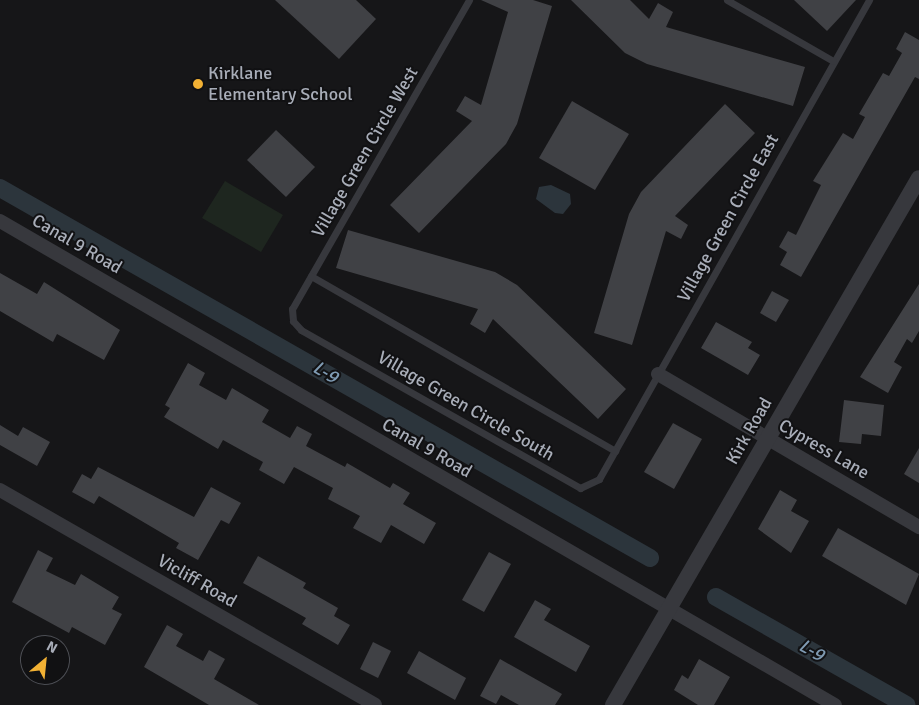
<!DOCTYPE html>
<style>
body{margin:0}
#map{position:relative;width:919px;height:705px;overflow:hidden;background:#161618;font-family:Signika,sans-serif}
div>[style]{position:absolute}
.green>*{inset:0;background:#1e261f}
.water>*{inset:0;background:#2c353c}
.canal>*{height:18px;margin:-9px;padding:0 9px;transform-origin:9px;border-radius:9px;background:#2c353c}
.building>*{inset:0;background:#404145}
.service>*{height:7px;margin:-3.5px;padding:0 3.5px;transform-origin:3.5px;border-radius:3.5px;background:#37383d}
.minor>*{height:14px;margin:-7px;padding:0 7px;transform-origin:7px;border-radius:7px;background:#37383d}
.tertiary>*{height:16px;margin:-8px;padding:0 8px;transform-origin:8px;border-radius:8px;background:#37383d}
.dots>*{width:14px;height:14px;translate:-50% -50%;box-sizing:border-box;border:2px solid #111113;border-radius:50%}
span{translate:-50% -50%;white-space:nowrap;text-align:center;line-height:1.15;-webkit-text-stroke:4px #111113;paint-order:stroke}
.poi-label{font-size:18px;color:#a8adb8}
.left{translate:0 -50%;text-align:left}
.street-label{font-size:18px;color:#a8adb8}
.water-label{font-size:19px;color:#7f9bb3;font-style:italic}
.north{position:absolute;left:20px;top:635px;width:50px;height:50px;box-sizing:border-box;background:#111113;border:1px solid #4d4f55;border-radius:50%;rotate:28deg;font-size:14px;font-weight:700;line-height:20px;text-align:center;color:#a8adb8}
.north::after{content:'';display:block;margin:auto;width:18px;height:22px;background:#f2b134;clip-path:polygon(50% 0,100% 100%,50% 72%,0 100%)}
</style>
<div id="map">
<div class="green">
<div style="clip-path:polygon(225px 181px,283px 215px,261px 252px,202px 218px)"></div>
</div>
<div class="water">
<div style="clip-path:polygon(551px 185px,570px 194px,571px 204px,563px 214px,555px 213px,536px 199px,539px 187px)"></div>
</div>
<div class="canal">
<div style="left:0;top:188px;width:748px;rotate:29.65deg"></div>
<div style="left:716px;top:597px;width:219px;rotate:29.6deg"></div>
</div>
<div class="building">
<div style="clip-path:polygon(275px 0,356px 0,376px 19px,339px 59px)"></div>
<div style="clip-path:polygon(481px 0,533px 0,552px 6px,517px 124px,506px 144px,419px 233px,390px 205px,472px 121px,456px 111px,465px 96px,481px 105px,508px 12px)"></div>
<div style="clip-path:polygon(571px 0,630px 0,649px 19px,658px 3px,673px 12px,666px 27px,805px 67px,793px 106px,647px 64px,625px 53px)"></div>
<div style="clip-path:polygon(794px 0,856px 0,827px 31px)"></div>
<div style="clip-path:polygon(905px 32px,919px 40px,919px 79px,915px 77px,801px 277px,780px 265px,787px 252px,779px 247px,788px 231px,796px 235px,821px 185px,813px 181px,843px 133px,853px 139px,865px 117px,859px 114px,883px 73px,889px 76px,902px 53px,896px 49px)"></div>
<div style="clip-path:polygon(572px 101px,629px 134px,595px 190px,539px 158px)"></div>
<div style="clip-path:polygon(725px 104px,755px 133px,675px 216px,688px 225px,681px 239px,666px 231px,632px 345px,594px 333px,629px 214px,641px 192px)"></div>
<div style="clip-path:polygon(276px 130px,315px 167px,286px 197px,247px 160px)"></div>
<div style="clip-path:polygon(348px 230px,495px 272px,517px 285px,626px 389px,598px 419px,493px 319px,485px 333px,470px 324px,478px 309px,336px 268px)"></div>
<div style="clip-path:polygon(0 273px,37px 294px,44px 282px,120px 330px,104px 360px,57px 334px,53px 342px,0 311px)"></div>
<div style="clip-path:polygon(919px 284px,919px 331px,912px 343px,907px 339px,894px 362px,902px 367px,888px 393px,860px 377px)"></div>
<div style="clip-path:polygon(772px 291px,789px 300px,776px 322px,760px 313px)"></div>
<div style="clip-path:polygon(716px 322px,752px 342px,748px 348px,760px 355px,748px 375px,701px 348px)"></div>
<div style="clip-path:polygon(188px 363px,205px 373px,199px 385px,226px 400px,232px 388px,269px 410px,262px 422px,290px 438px,297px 426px,312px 434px,306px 446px,345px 467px,347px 463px,390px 488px,393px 483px,410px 493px,403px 504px,436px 523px,424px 544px,391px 525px,381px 543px,353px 528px,360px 516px,328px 499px,333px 488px,294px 467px,284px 484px,259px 470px,263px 462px,223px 440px,218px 449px,164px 417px,170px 408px,165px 405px)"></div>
<div style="clip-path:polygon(844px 400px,884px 405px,881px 436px,862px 434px,861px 444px,839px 442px)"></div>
<div style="clip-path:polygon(673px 423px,702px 439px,674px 489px,644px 472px)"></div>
<div style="clip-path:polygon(0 425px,18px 436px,23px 427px,50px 442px,37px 466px,0 445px)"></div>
<div style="clip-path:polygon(919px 448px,919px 483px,904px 474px)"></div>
<div style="clip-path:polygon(98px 467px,194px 517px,211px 487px,241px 503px,229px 524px,221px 520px,198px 560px,176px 548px,179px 543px,99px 496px,94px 504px,72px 492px,82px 474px,91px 479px)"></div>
<div style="clip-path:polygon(780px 490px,797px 500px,791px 511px,809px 521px,791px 553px,758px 529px)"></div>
<div style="clip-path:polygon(838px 528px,919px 574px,906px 605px,822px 556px)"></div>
<div style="clip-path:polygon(38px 550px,53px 558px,46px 571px,75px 585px,81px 574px,119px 597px,112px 609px,122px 614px,105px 645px,72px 627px,69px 633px,12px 602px)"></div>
<div style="clip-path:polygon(489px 552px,511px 564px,484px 612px,462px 600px)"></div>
<div style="clip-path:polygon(258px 556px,306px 583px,303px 588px,338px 608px,334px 616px,350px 625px,338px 645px,302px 624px,306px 618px,243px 583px)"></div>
<div style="clip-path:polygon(535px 600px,551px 609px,544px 620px,590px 646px,576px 672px,514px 637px)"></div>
<div style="clip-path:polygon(167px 625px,183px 634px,176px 646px,203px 661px,209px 650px,225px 659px,214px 679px,259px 705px,209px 705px,144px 667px)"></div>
<div style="clip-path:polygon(373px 642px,391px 651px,378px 678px,360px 669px)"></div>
<div style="clip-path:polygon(419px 651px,466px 678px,455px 700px,407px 673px)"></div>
<div style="clip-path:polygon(500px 659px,562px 694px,555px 705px,519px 705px,501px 695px,496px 704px,480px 696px)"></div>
<div style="clip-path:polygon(699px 659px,730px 677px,714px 705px,698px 705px,674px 690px,682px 675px,688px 679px)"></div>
</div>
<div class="service">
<div style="left:469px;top:0;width:356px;rotate:119.8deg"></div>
<div style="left:292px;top:309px;width:12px;rotate:85deg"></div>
<div style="left:293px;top:321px;width:12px;rotate:48deg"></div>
<div style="left:301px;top:330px;width:321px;rotate:29.5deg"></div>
<div style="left:580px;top:488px;width:21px;rotate:-25deg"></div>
<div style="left:599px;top:479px;width:550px;rotate:-60.59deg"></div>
<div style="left:727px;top:0;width:122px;rotate:29.9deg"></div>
<div style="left:311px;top:276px;width:351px;rotate:29.9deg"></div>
</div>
<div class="minor">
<div style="left:0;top:221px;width:965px;rotate:30.1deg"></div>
<div style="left:658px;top:374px;width:303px;rotate:30.4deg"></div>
<div style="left:0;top:490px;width:432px;rotate:29.8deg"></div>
</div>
<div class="tertiary">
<div style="left:613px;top:705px;width:609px;rotate:-59.86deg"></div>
</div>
<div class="dots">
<div style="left:198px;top:84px;background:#f2b134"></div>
</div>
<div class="poi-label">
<span class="left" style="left:208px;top:84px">Kirklane<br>Elementary School</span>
</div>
<div class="street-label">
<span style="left:365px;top:152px;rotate:-60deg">Village Green Circle West</span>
<span style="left:728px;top:218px;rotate:-61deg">Village Green Circle East</span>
<span style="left:77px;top:244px;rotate:30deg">Canal 9 Road</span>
<span style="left:466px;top:406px;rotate:30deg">Village Green Circle South</span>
<span style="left:749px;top:431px;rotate:-60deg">Kirk Road</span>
<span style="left:427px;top:448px;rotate:30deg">Canal 9 Road</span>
<span style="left:824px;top:449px;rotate:30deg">Cypress Lane</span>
<span style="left:197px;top:581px;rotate:30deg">Vicliff Road</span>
</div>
<div class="water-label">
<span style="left:325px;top:373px;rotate:30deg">L-9</span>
<span style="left:811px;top:651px;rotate:29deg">L-9</span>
</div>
<div class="north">N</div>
</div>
